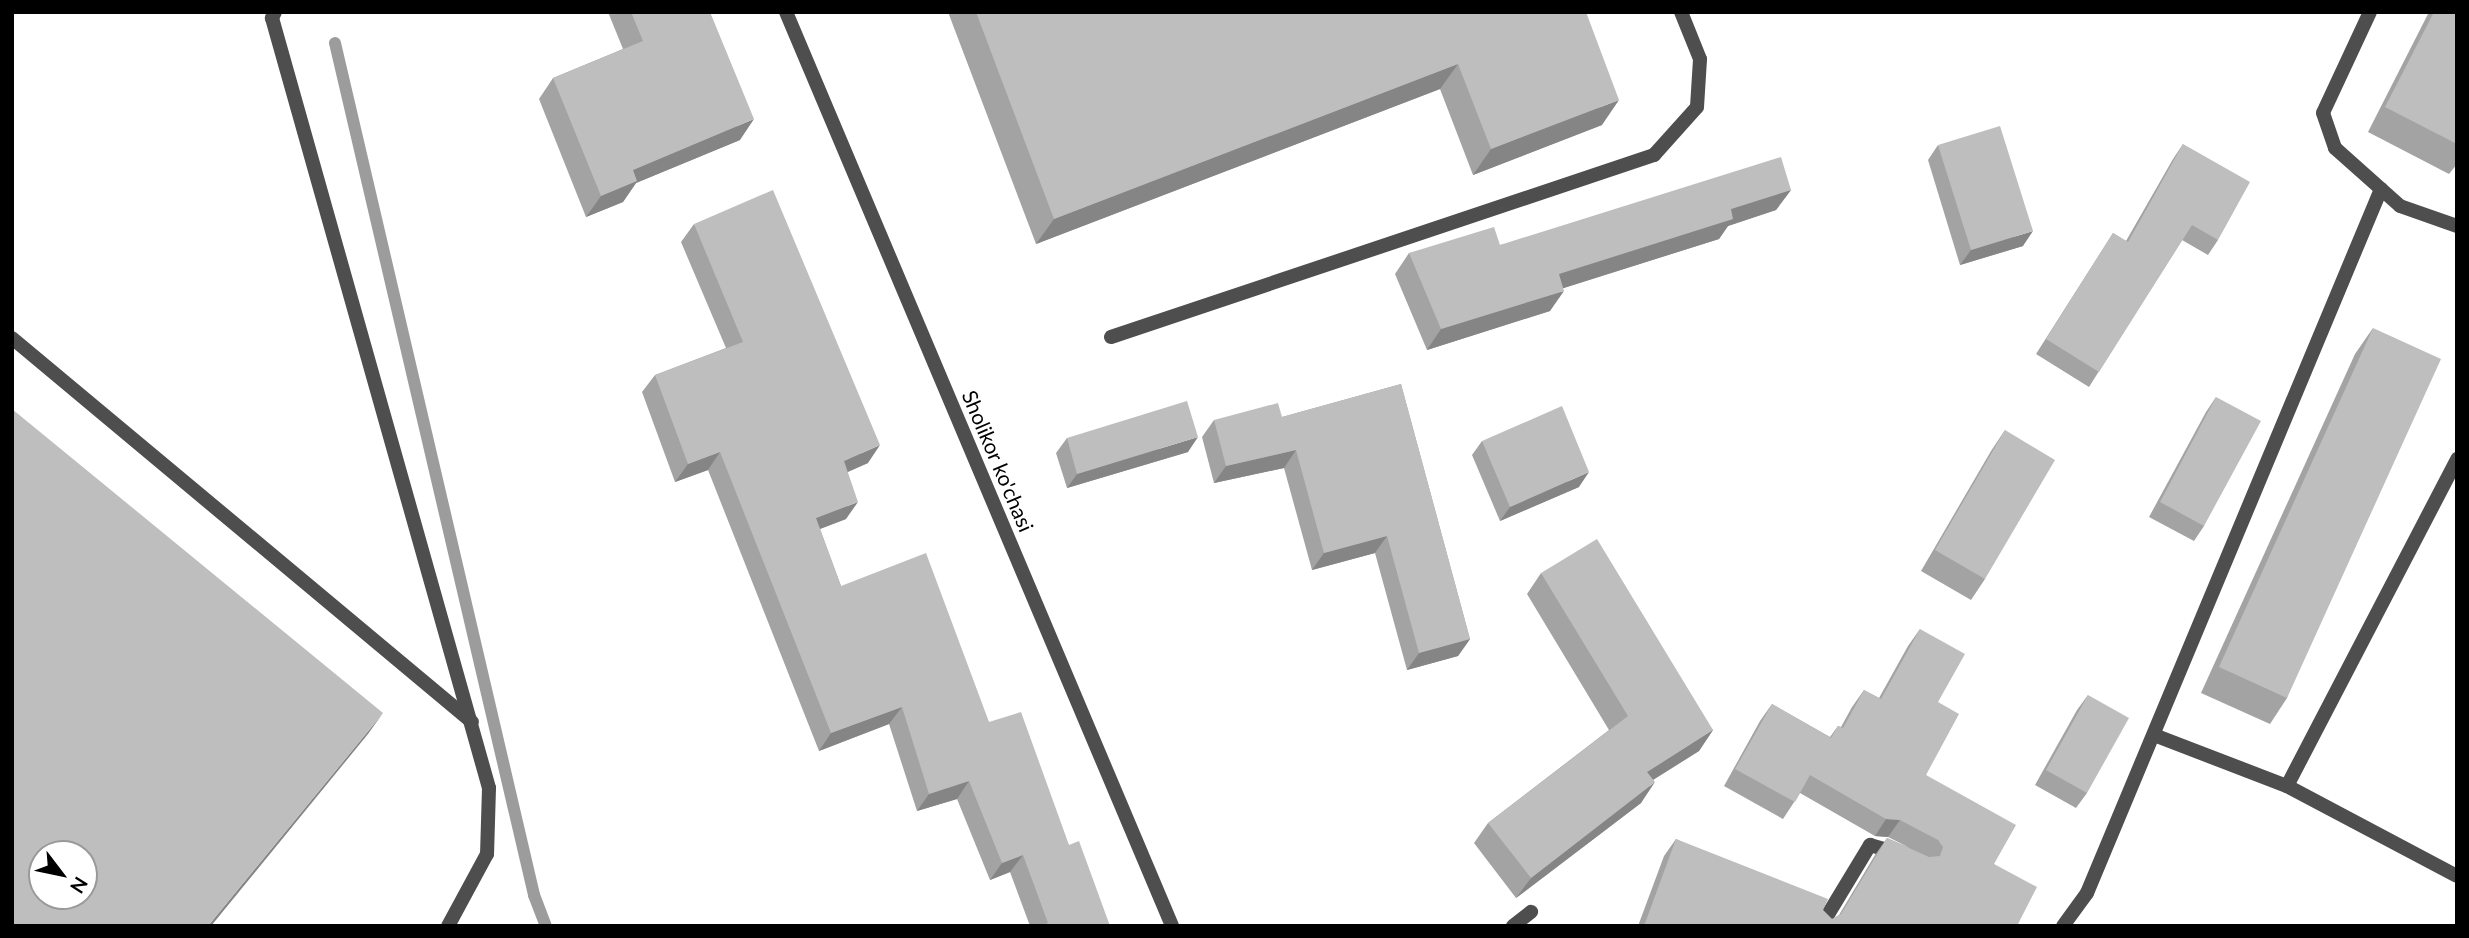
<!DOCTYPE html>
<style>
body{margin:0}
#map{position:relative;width:2469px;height:938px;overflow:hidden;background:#fff;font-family:Lato,sans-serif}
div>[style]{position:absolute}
.stream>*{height:12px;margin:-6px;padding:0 6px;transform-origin:6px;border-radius:6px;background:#9c9c9c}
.service>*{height:14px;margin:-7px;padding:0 7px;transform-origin:7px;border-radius:7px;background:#4e4e4e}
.tertiary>*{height:14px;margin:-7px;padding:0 7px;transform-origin:7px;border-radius:7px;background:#4e4e4e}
.wall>*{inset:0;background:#a3a3a3}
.shaded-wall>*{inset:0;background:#858585}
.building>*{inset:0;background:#bebebe}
span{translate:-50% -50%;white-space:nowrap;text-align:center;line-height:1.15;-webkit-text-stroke:5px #fff;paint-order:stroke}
.street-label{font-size:21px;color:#000}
.frame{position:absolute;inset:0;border:14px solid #000;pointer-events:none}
.north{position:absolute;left:28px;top:840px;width:70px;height:70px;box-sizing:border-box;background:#fff;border:2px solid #999;border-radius:50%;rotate:122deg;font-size:19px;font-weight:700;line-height:28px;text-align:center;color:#000}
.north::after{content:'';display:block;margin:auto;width:24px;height:32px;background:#000;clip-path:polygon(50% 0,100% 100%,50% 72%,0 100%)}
</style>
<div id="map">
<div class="stream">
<div style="left:335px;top:43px;width:875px;rotate:76.85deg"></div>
<div style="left:534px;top:895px;width:33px;rotate:69deg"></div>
</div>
<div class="service">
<div style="left:275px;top:12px;width:7px;rotate:117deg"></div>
<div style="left:272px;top:18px;width:800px;rotate:74.26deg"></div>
<div style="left:489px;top:788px;width:66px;rotate:91.7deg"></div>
<div style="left:487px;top:854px;width:82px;rotate:118.4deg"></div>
<div style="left:2370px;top:12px;width:111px;rotate:115deg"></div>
<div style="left:2323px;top:113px;width:37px;rotate:71deg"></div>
<div style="left:2335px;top:148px;width:87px;rotate:41.7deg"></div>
<div style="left:2400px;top:206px;width:60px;rotate:19.3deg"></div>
<div style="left:1111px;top:337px;width:573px;rotate:-18.53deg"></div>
<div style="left:1654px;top:155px;width:64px;rotate:-48.1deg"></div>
<div style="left:1697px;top:107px;width:48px;rotate:-86.4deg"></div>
<div style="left:1700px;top:59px;width:51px;rotate:-112deg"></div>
<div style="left:12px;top:338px;width:599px;rotate:39.85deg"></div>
<div style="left:2154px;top:735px;width:142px;rotate:21deg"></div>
<div style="left:2287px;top:786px;width:192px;rotate:27.9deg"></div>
<div style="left:2287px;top:786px;width:369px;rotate:-62.5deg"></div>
<div style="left:1513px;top:926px;width:23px;rotate:-38deg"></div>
<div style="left:1821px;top:926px;width:95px;rotate:-58.8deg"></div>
<div style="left:1870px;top:845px;width:29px;rotate:16deg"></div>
<div style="left:2063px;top:926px;width:41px;rotate:-54deg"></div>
<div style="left:2087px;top:893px;width:763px;rotate:-67.33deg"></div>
</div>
<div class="tertiary">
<div style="left:786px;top:12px;width:992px;rotate:67.1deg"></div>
</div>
<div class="wall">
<div style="clip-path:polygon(608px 12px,710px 12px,740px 140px,636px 183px,623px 202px,586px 217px,539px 99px,553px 78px,623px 49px)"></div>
<div style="clip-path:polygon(948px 12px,1586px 12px,1602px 125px,1473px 175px,1440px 89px,1036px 244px)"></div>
<div style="clip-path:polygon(2429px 12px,2457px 12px,2457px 164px,2449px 174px,2368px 132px)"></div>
<div style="clip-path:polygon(2183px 144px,2218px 240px,2208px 255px,2182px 240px,2089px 387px,2036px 354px,2113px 233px,2126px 241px,2173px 159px)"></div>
<div style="clip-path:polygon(1938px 145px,2023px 246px,1960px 265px,1928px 160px)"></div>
<div style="clip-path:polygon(1791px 190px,1776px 210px,1728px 226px,1719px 239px,1563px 288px,1550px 311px,1427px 350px,1395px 274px,1409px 253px,1500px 245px)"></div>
<div style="clip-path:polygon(694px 224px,868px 463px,848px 472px,846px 519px,820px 529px,841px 586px,989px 722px,1069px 845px,1110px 926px,1030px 926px,1010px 872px,990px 880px,957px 799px,917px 811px,889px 724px,819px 751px,708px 470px,675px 482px,642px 392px,655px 375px,726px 348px,681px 242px)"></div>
<div style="clip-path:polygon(2373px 328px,2287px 698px,2270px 724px,2201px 693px,2355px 354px)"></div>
<div style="clip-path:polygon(1401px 384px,1470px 639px,1458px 656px,1407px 670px,1375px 553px,1312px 570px,1284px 468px,1214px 483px,1202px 437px,1214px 420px,1282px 417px)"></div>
<div style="clip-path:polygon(2216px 397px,2204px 526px,2194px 541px,2149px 517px,2206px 412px)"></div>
<div style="clip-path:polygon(2005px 430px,1985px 579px,1971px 600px,1921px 571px,1991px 451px)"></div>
<div style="clip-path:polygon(1067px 438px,1188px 452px,1067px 488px,1056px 453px)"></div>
<div style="clip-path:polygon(1482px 441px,1579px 487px,1500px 521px,1472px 455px)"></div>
<div style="clip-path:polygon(1541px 573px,1713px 730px,1699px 751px,1653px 780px,1641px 803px,1516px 898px,1474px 843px,1488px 823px,1609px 730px,1527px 594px)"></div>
<div style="clip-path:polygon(1920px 629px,1938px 702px,1926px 775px,1994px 864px,2017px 926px,1638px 926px,1664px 856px,1676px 839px,1823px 910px,1832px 919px,1839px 915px,1875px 855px,1887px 838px,1910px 848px,1888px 837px,1875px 836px,1800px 793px,1783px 819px,1724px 786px,1760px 721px,1772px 704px,1830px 737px,1838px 726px,1841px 727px,1852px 707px,1864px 690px,1879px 698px,1908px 646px)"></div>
<div style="clip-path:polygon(2088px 695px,2087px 793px,2076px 808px,2035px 785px,2077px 710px)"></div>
</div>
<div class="shaded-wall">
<div style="clip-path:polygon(1458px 64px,1440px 89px,1036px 244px,1054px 219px)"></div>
<div style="clip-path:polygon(1619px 100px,1602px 125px,1473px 175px,1491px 149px)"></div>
<div style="clip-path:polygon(754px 119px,740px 140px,636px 183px,623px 202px,586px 217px,601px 196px,633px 170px)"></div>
<div style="clip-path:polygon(1791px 190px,1776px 210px,1728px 226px,1719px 239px,1545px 294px,1559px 274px,1731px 209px)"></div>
<div style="clip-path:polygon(2033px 231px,2023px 246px,1960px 265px,1971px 250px)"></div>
<div style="clip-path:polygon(1564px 291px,1550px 311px,1427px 350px,1441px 329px)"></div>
<div style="clip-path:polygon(1198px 437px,1188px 452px,1067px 488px,1077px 474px)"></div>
<div style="clip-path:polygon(880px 445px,868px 463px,831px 479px,844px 461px)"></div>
<div style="clip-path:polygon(1296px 450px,1284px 468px,1214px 483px,1226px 466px)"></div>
<div style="clip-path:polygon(720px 452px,708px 470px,675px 482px,688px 464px)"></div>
<div style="clip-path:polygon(1589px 472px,1579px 487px,1500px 521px,1510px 507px)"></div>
<div style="clip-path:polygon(858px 502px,846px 519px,804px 535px,816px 518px)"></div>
<div style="clip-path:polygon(1387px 536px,1375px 553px,1312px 570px,1324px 553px)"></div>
<div style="clip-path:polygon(1470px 639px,1458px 656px,1407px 670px,1419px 653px)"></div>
<div style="clip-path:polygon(902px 707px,889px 724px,819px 751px,831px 733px)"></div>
<div style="clip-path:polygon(383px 713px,368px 734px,211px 926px,208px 926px)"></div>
<div style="clip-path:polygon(1713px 730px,1699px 751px,1632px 793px,1647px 772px)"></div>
<div style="clip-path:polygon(969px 781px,957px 799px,917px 811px,929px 794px)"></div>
<div style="clip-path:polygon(1655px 782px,1641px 803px,1516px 898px,1531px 878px)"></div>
<div style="clip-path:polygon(1886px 819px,1900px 820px,1888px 837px,1875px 836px)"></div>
<div style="clip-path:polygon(1023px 855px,1010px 872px,990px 880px,1002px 863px)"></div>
</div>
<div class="building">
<div style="clip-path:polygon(631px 12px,710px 12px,754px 119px,633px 170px,637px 181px,601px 196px,553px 78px,643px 41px)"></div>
<div style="clip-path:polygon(976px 12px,1586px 12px,1619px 100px,1491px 149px,1458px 64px,1054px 219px)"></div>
<div style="clip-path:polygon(2434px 12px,2457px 12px,2457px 144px,2385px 107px)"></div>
<div style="clip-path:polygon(2000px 126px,2033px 231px,1971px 250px,1938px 145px)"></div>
<div style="clip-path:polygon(2183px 144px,2250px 182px,2218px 240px,2192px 225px,2099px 372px,2046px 339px,2113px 233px,2128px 242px)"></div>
<div style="clip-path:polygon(1781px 157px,1791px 190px,1731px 209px,1733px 219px,1559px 274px,1564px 291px,1441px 329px,1409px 253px,1494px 227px,1500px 245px)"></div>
<div style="clip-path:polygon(773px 190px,880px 445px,844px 461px,858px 502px,816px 518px,841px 586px,926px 553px,989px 722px,1021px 712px,1069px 845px,1079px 841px,1110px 926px,1040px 926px,1048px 923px,1023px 855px,1002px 863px,969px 781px,929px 794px,902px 707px,831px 733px,720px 452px,688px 464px,655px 375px,743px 342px,694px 224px)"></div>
<div style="clip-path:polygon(2373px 328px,2441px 359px,2287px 698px,2219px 667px)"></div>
<div style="clip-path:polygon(1401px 384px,1470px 639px,1419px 653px,1387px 536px,1324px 553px,1296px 450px,1226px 466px,1214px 420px,1278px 403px,1282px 417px)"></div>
<div style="clip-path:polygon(2216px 397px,2261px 421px,2204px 526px,2160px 502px)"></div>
<div style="clip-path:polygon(1187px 401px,1198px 437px,1077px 474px,1067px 438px)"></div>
<div style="clip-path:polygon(1562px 406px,1589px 472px,1510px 507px,1482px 441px)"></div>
<div style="clip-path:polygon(evenodd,12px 409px,383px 713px,208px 926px,12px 926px,12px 409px,42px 854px,84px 854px,84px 896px,42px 896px,42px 854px)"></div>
<div style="clip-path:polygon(2005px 430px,2055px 460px,1985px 579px,1935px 550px)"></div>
<div style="clip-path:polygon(1597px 539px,1713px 730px,1647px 772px,1655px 782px,1531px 878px,1488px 823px,1628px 716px,1541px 573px)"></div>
<div style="clip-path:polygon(1920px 629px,1965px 654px,1938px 702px,1959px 714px,1926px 775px,2016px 825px,1994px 864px,2037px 887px,2017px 926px,1644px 926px,1676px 839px,1828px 899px,1823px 910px,1832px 919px,1841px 914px,1887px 838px,1929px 857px,1940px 856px,1943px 847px,1938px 840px,1900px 820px,1886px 819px,1810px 775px,1795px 802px,1735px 769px,1772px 704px,1831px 738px,1838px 726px,1843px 728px,1864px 690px,1881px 699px)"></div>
<div style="clip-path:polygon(2088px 695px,2129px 718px,2087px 793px,2046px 770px)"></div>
</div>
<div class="street-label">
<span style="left:998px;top:461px;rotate:67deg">Sholikor ko'chasi</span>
</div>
<div class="frame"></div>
<div class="north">N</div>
</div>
